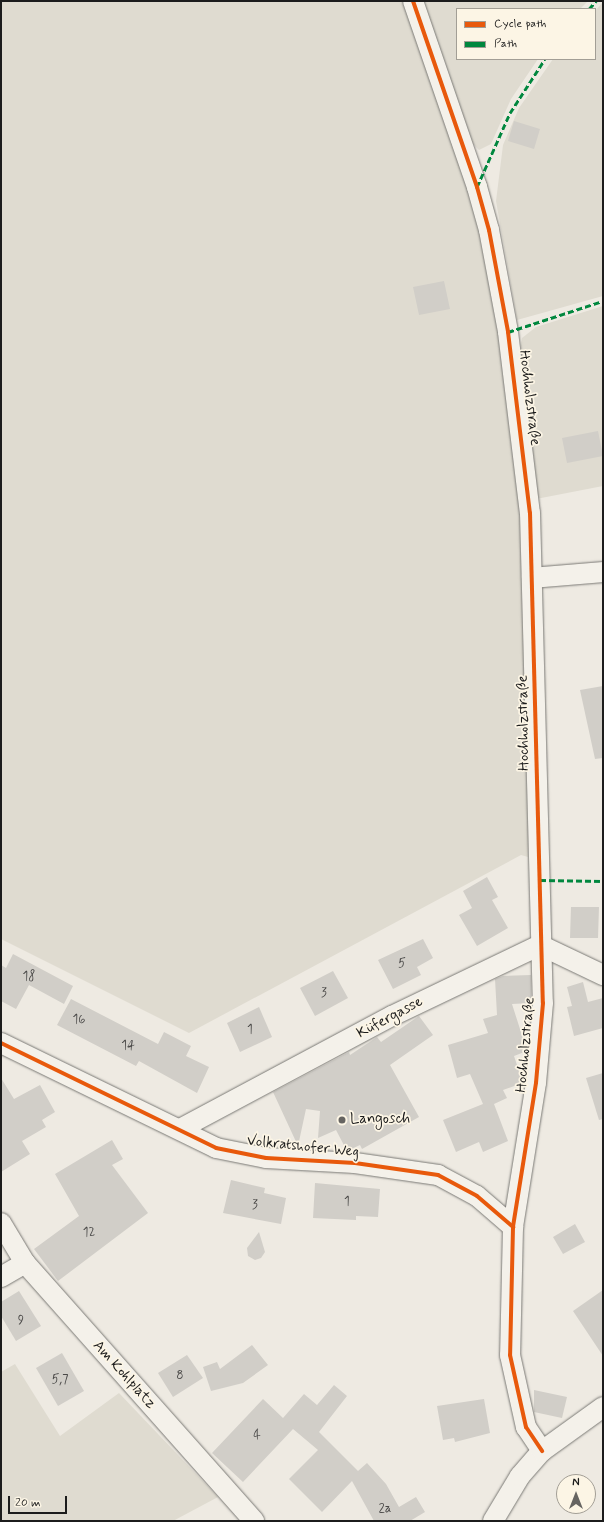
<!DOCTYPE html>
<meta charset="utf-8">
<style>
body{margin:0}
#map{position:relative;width:604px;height:1522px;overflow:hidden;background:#eeeae2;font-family:Mynerve,sans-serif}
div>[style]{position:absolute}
.green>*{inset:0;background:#dfdbd0}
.building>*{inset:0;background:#d1cec8}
.roads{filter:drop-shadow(0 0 1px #7a7975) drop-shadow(0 0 1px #7a7975)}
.minor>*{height:20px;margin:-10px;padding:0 10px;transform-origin:10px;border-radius:10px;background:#f4f1ea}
.quiet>*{height:3px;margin-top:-1.5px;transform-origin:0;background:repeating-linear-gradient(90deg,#00873e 0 6px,transparent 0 9px)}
.cycleway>*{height:4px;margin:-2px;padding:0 2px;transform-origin:2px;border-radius:2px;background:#e8590c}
.dots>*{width:11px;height:11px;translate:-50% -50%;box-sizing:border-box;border:2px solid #fcf5e5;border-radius:50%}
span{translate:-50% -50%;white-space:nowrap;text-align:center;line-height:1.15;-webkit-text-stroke:3.5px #fcf5e5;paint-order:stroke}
.number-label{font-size:13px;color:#494847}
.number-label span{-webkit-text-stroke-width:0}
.street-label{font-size:15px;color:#1c1c1c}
.poi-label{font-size:15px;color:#1c1c1c}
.left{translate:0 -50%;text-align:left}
.frame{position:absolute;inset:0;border:2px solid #1c1c1c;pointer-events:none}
.legend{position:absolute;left:456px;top:8px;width:140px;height:52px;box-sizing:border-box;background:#fcf5e5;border:1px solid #a29e95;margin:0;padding:5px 7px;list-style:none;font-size:12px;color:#1c1c1c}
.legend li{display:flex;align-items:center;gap:8px;height:20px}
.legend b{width:20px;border:1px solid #a29e95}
.north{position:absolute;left:556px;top:1474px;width:40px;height:40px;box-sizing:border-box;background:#fcf5e5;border:1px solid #a29e95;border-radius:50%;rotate:0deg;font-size:11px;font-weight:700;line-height:16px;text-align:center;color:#1c1c1c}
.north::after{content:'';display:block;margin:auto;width:14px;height:18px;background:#666461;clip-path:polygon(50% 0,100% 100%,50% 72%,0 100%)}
.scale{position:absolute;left:8px;top:1496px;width:59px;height:18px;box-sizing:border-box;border:2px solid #1c1c1c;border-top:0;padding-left:5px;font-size:12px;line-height:14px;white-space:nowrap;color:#1c1c1c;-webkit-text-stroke:3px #fcf5e5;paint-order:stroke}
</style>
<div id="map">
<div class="green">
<div style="clip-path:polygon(1px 1px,404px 1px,474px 205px,497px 315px,519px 495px,529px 789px,528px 857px,521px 855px,189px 1033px,1px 939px)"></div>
<div style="clip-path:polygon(422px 1px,588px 1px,580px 9px,457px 9px,457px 59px,538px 59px,511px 99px,491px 144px,479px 150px,471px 142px)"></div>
<div style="clip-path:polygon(603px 2px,603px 296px,517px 320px,496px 201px,503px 145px,519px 108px,553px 59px,595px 59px,595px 11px)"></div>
<div style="clip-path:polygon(603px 306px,603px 486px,536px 499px,520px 353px,522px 338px,536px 327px)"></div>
<div style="clip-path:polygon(15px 1364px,60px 1436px,119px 1393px,218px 1497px,173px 1521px,1px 1521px,1px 1372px)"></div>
</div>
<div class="building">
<div style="clip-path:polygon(514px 121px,540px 129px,534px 149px,508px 141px)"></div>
<div style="clip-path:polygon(444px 281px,450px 309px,419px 315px,413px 287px)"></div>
<div style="clip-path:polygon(598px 431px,603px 456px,567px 463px,562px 438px)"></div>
<div style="clip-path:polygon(603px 686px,603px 758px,595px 759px,580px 690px)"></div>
<div style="clip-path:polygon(487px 877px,498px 897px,492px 900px,508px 928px,477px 946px,459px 915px,472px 908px,463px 891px)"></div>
<div style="clip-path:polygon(571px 907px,599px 907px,598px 938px,570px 938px)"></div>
<div style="clip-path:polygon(423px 939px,433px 958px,417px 967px,421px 975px,393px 989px,378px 960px)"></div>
<div style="clip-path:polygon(13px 954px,73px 986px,64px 1004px,29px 985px,16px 1009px,1px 1001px,1px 965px,6px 968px)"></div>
<div style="clip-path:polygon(333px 971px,348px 998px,315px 1016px,300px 988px)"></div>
<div style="clip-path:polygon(531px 975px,531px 1003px,512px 1004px,527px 1051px,514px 1056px,523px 1083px,503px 1090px,507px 1098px,494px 1104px,508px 1141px,483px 1152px,479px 1142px,456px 1152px,443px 1120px,483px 1104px,470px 1074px,457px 1078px,448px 1045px,488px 1033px,483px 1019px,497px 1015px,495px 979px,503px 976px)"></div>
<div style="clip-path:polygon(583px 982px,588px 1002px,603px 998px,603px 1028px,574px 1036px,567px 1007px,572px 1006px,567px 987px)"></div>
<div style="clip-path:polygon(71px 999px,158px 1044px,164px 1032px,191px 1046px,186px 1056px,209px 1067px,197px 1093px,139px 1061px,136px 1066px,57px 1025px)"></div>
<div style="clip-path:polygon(259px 1007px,272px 1037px,240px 1052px,227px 1023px)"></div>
<div style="clip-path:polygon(419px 1016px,433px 1035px,390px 1065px,419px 1117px,362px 1149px,360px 1145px,347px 1151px,336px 1130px,318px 1138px,320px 1111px,306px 1109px,298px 1146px,273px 1092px,349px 1052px,350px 1055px,377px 1037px,381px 1042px)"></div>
<div style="clip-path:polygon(603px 1073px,603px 1119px,599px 1120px,586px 1078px)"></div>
<div style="clip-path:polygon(1px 1078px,14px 1099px,40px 1085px,55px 1112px,42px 1120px,46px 1127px,22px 1141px,30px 1154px,1px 1172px)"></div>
<div style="clip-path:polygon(112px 1140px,123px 1159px,112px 1165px,148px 1213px,58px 1281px,34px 1249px,79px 1216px,55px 1174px)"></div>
<div style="clip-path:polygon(231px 1180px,265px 1188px,264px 1193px,286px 1198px,281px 1224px,223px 1213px)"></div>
<div style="clip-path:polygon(315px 1183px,380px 1189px,378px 1217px,356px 1216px,356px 1220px,313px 1218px)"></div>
<div style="clip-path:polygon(575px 1224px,585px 1242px,563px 1254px,553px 1237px)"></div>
<div style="clip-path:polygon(259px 1232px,265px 1252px,261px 1258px,255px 1260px,248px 1256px,247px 1248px)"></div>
<div style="clip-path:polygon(603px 1290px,603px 1356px,573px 1311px)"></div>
<div style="clip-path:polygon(19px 1291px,41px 1326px,16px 1341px,1px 1316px,1px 1302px)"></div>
<div style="clip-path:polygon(252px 1345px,268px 1365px,243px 1383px,211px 1391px,203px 1367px,217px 1362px,220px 1369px)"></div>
<div style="clip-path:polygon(62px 1353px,84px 1391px,58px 1406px,36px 1368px)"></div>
<div style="clip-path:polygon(187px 1355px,203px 1378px,173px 1397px,158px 1373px)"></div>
<div style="clip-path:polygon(334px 1385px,347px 1396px,319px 1432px,358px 1471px,367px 1463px,386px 1484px,399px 1507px,416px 1497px,425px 1512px,410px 1521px,374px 1521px,352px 1481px,322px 1512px,289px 1479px,318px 1450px,293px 1429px,243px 1482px,212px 1453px,263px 1399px,283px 1418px,304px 1394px,317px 1405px)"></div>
<div style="clip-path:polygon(534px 1390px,567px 1397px,562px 1418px,534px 1412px)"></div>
<div style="clip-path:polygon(484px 1399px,490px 1433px,455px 1442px,454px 1438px,443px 1440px,437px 1406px)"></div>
</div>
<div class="roads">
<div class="minor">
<div style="left:413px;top:1px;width:197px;rotate:71deg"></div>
<div style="left:477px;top:187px;width:45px;rotate:74.4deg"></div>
<div style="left:489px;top:230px;width:104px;rotate:79.4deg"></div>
<div style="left:508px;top:332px;width:182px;rotate:83.1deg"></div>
<div style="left:530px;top:513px;width:490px;rotate:88.5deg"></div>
<div style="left:543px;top:1003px;width:80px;rotate:95deg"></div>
<div style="left:536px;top:1083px;width:146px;rotate:99.1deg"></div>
<div style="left:513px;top:1227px;width:128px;rotate:91.3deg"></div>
<div style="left:510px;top:1355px;width:74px;rotate:77.5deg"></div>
<div style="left:526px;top:1427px;width:29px;rotate:56deg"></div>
<div style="left:532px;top:578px;width:71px;rotate:-4.8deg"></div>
<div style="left:1px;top:1043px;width:239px;rotate:26deg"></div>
<div style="left:216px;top:1148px;width:51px;rotate:11.3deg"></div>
<div style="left:266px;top:1158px;width:89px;rotate:3.2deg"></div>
<div style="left:355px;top:1163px;width:84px;rotate:8.2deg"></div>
<div style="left:438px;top:1175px;width:44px;rotate:28.3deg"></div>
<div style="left:477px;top:1196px;width:48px;rotate:40.7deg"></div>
<div style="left:180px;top:1129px;width:240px;rotate:-28.1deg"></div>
<div style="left:392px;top:1016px;width:164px;rotate:-25.6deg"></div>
<div style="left:540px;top:945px;width:70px;rotate:25.5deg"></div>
<div style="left:1px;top:1223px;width:47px;rotate:59deg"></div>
<div style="left:25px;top:1263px;width:345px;rotate:48.4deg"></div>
<div style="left:1px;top:1277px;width:28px;rotate:-30deg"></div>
<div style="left:493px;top:1521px;width:52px;rotate:-59deg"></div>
<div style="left:520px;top:1476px;width:33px;rotate:-49deg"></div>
<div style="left:542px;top:1451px;width:75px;rotate:-35.8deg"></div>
</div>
</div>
<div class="quiet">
<div style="left:589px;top:9px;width:11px;rotate:-49deg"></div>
<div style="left:477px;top:187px;width:81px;rotate:-66deg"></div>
<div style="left:510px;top:113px;width:64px;rotate:-57.1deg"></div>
<div style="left:508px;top:332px;width:100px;rotate:-18.1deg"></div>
<div style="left:540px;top:880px;width:63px;rotate:0.9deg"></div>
</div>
<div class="cycleway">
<div style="left:413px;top:1px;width:197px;rotate:71deg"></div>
<div style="left:477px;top:187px;width:45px;rotate:74.4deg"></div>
<div style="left:489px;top:230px;width:104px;rotate:79.4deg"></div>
<div style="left:508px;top:332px;width:182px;rotate:83.1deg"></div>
<div style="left:530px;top:513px;width:490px;rotate:88.5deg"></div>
<div style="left:543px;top:1003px;width:80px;rotate:95deg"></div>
<div style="left:536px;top:1083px;width:146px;rotate:99.1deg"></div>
<div style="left:513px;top:1227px;width:128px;rotate:91.3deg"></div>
<div style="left:510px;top:1355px;width:74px;rotate:77.5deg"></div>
<div style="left:526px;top:1427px;width:29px;rotate:56deg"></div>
<div style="left:1px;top:1043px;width:239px;rotate:26deg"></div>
<div style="left:216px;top:1148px;width:51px;rotate:11.3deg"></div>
<div style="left:266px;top:1158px;width:89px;rotate:3.2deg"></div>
<div style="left:355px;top:1163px;width:84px;rotate:8.2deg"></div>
<div style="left:438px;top:1175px;width:44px;rotate:28.3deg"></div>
<div style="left:477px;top:1196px;width:48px;rotate:40.7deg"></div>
</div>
<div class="dots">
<div style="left:342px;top:1120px;background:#666461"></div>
</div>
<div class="number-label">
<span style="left:402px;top:964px">5</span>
<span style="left:29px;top:977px">18</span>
<span style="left:324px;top:993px">3</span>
<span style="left:79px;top:1020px">16</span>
<span style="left:250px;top:1030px">1</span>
<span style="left:128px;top:1046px">14</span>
<span style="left:347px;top:1202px">1</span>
<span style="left:255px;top:1205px">3</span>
<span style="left:89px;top:1233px">12</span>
<span style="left:21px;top:1321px">9</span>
<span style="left:180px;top:1376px">8</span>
<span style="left:60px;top:1380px">5,7</span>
<span style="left:257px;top:1436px">4</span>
<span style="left:385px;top:1509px">2a</span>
</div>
<div class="street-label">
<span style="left:529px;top:398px;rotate:83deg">Hochholzstraße</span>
<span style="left:524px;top:723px;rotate:-91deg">Hochholzstraße</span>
<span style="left:390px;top:1018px;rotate:-28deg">Küfergasse</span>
<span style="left:526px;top:1045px;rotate:-85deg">Hochholzstraße</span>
<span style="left:303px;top:1147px;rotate:6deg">Volkratshofer Weg</span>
<span style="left:124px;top:1375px;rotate:48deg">Am Kohlplatz</span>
</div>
<div class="poi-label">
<span class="left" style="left:350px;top:1120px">Langosch</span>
</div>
<div class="frame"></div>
<ul class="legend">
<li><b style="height:5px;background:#e8590c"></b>Cycle path</li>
<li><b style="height:5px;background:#00873e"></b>Path</li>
</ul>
<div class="north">N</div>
<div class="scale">20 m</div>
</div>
